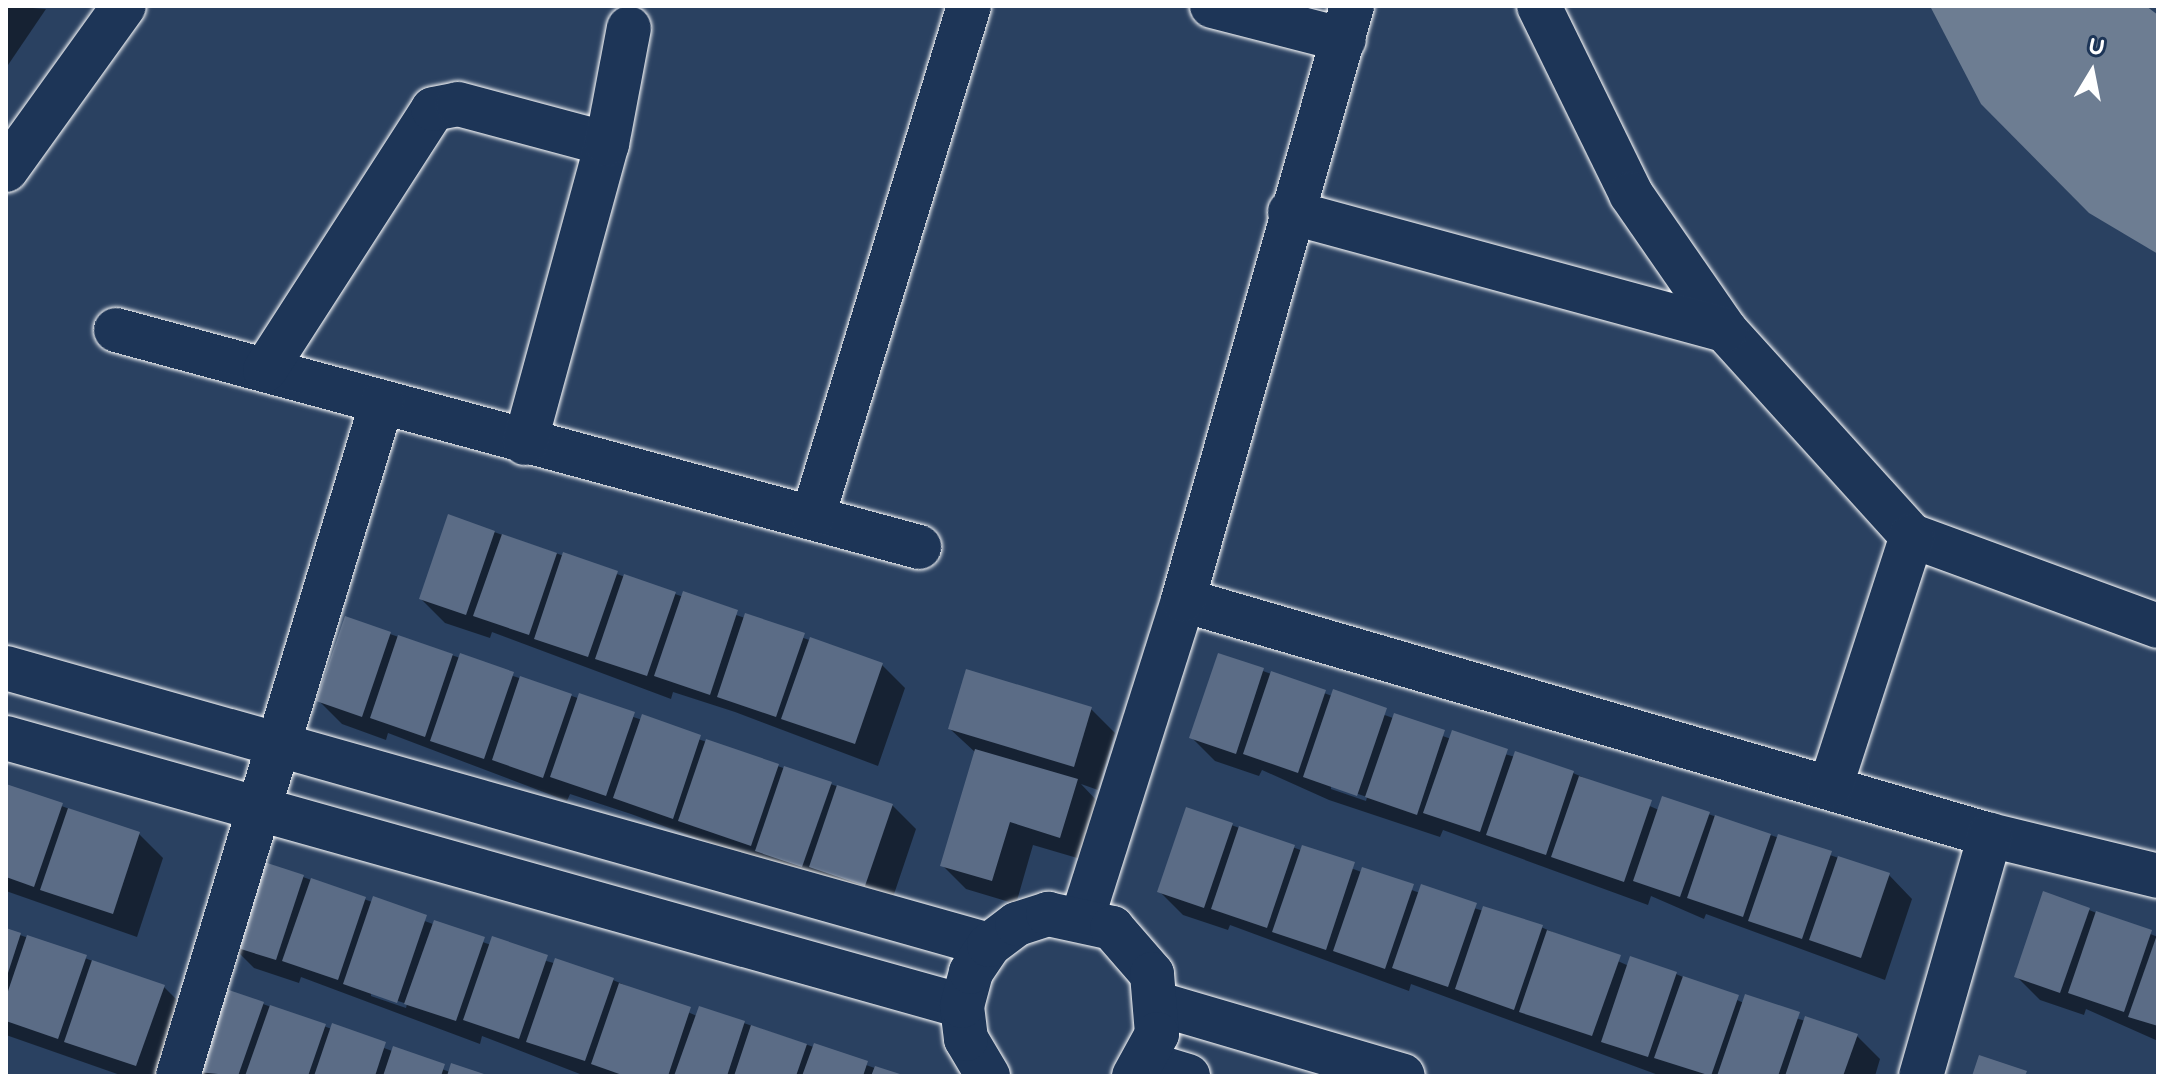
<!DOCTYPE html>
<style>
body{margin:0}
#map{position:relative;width:2164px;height:1082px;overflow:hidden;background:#2a4161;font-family:"Balsamiq Sans",sans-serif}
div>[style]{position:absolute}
.water>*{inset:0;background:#6d7d92}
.shadow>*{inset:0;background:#0007}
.building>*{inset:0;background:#5b6c86}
.roads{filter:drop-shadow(0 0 2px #fff) drop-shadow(0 0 2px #fff)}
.minor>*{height:44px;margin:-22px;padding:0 22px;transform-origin:22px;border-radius:22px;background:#1d3557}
span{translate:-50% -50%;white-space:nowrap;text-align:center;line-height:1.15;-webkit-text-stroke:8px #1d3557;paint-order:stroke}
.frame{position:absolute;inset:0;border:8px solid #fff;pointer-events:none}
.north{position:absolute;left:2052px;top:32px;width:80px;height:80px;-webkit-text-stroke:6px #1d3557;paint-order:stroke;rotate:10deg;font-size:22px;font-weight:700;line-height:32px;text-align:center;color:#fff}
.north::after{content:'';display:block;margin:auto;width:28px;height:36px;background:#fff;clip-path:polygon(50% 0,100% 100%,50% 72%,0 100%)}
</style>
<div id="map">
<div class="water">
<div style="clip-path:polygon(1930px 6px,2146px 6px,2158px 15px,2158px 254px,2089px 213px,1981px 104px)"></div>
</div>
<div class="shadow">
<div style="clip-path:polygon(6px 6px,46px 9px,6px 68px)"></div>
<div style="clip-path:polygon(494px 532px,882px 665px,905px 688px,878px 766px,735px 712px,673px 692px,671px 699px,492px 632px,490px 638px,445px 623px,421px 599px)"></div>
<div style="clip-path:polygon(390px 634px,892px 805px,916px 829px,889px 909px,631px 814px,570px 794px,567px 801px,388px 733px,386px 740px,342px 724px,318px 700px)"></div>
<div style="clip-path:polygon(evenodd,1219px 655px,1451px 739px,1573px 773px,1659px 810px,1708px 814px,1889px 875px,1912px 899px,1885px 980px,1706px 914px,1704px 919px,1651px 896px,1648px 905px,1443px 830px,1440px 837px,1329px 800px,1262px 770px,1259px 776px,1215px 761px,1191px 737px,1219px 655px,1331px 785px,1367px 797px,1366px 801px,1331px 789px,1331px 785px)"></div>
<div style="clip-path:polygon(1091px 709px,1115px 733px,1098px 790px,1081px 784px,1100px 804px,1084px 860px,1033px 845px,1016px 904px,966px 889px,942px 865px,976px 753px,950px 729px)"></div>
<div style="clip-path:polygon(6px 786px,139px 834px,163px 858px,137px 937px,6px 891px)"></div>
<div style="clip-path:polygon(1187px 809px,1420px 893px,1541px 927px,1629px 966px,1676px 974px,1744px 1003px,1857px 1036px,1880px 1059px,1875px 1076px,1661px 1076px,1411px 984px,1409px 991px,1230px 925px,1228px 930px,1183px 915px,1160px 892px)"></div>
<div style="clip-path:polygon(evenodd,303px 877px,491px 945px,613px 980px,697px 1016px,700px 1008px,898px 1076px,585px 1076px,482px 1036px,480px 1044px,301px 977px,299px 983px,254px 968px,230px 944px,303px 877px,371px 992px,407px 1004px,406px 1008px,371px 996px,371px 992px)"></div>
<div style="clip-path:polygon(2089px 910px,2158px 937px,2158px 1041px,2086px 1009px,2084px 1015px,2040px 1000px,2016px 976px)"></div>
<div style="clip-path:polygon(6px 930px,163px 986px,187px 1010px,164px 1076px,123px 1076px,6px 1035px)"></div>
<div style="clip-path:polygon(263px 1004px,450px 1072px,482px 1076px,196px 1076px)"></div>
</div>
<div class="building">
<div style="clip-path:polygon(448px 514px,495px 531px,466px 615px,419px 599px)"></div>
<div style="clip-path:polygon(502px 534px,557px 553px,529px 635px,473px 616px)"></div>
<div style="clip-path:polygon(563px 552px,618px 571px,588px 657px,534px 639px)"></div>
<div style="clip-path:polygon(624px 574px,676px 592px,647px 676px,595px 659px)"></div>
<div style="clip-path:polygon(683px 591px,738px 610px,710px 695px,654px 676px)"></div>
<div style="clip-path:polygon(745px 613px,805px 633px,776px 717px,717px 697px)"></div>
<div style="clip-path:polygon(345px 616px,391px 632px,362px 717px,316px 701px)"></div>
<div style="clip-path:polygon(398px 635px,453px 654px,425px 737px,370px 718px)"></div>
<div style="clip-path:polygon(810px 637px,883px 663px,855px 744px,781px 719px)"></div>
<div style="clip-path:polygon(460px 653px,514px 672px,484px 759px,430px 741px)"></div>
<div style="clip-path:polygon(1218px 653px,1264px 668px,1236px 754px,1189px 738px)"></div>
<div style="clip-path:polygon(966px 669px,1092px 707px,1074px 767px,948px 729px)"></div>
<div style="clip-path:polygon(1271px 671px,1326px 690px,1298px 773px,1243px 754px)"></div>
<div style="clip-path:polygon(520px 676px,572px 694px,543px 778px,492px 760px)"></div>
<div style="clip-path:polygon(1333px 689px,1387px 708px,1357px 796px,1303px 777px)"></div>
<div style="clip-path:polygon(579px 693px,635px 712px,606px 796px,550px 777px)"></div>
<div style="clip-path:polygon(1394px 713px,1445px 730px,1417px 815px,1365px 797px)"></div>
<div style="clip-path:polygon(642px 714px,701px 735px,673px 819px,613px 798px)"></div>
<div style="clip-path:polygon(1452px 730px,1508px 749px,1480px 832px,1423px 813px)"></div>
<div style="clip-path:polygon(706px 739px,779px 764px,751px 846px,678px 821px)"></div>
<div style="clip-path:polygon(975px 749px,1078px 779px,1060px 838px,1010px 822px,992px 881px,940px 866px)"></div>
<div style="clip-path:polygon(1515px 751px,1574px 771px,1546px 855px,1486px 835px)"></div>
<div style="clip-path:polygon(784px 766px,832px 782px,802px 867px,755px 851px)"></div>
<div style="clip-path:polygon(1579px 776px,1652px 800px,1624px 882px,1551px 857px)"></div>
<div style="clip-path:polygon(6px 784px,63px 803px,34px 887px,6px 877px)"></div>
<div style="clip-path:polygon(837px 785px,893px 804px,865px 886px,809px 867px)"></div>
<div style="clip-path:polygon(1662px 796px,1710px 812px,1680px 897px,1633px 881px)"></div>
<div style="clip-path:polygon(1186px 807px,1233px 823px,1204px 908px,1157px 892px)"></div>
<div style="clip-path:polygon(68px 808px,140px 832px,113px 914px,40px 890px)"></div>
<div style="clip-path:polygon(1715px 815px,1771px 834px,1743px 917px,1687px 898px)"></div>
<div style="clip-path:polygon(1239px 826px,1295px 845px,1267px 928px,1211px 909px)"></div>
<div style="clip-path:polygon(1778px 834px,1832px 851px,1802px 939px,1748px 921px)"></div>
<div style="clip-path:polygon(1302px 845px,1355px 862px,1326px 950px,1272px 932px)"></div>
<div style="clip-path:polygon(1838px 856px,1890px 873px,1861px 958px,1809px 940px)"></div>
<div style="clip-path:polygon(258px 860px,304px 875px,276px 960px,228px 945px)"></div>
<div style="clip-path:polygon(1362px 867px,1414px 884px,1385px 969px,1333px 951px)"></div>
<div style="clip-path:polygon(311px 878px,366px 897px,338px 980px,282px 961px)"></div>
<div style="clip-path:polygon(1421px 884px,1477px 903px,1448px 987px,1392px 968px)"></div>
<div style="clip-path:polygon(2043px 891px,2090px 908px,2060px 993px,2014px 977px)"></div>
<div style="clip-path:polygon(373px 896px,427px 915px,397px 1003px,343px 984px)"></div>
<div style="clip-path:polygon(1483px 906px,1543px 925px,1514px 1010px,1455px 989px)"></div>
<div style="clip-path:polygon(2096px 911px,2152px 930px,2124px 1012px,2068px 993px)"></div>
<div style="clip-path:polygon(434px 920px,485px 937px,456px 1021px,404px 1004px)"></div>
<div style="clip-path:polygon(6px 928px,21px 933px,7px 976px,6px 976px)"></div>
<div style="clip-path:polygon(1547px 930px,1621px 955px,1592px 1036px,1519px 1012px)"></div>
<div style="clip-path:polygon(2158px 932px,2158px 1026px,2128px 1017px)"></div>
<div style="clip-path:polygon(27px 935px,87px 955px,58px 1039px,6px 1021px,6px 997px)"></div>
<div style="clip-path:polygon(492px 936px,548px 955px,519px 1039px,463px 1020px)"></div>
<div style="clip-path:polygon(1630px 956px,1677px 972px,1648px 1057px,1601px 1042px)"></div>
<div style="clip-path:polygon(555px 958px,614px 978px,585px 1061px,526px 1042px)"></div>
<div style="clip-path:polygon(92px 960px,165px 985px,136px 1066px,64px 1042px)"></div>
<div style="clip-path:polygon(1683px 976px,1739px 995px,1711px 1076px,1654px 1058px)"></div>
<div style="clip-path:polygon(619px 983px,691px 1007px,668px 1076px,625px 1076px,591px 1064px)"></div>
<div style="clip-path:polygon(217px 986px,264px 1002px,238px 1076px,188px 1071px)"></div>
<div style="clip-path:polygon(1745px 994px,1800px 1012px,1778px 1076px,1717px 1076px)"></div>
<div style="clip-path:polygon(270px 1005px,326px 1024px,308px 1076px,245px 1076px)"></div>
<div style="clip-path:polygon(699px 1006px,745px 1021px,727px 1076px,674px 1076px)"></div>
<div style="clip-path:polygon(1805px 1016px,1858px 1034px,1843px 1076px,1785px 1076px)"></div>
<div style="clip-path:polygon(332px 1023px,386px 1042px,375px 1076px,314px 1076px)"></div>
<div style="clip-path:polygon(751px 1025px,807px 1044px,796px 1076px,734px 1076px)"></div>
<div style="clip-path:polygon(814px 1043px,868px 1061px,863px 1076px,802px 1076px)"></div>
<div style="clip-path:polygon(393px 1046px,445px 1064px,441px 1076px,383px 1076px)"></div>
<div style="clip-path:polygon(1979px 1055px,2027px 1071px,2025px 1076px,1972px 1076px)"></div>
<div style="clip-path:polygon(451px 1063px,487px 1075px,487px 1076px,447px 1076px)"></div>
<div style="clip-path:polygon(875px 1066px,903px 1075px,903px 1076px,871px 1076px)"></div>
</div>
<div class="roads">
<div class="minor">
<div style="left:1212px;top:6px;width:136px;rotate:14.4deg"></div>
<div style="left:1539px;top:6px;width:209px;rotate:63.9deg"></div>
<div style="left:1631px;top:194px;width:165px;rotate:55.3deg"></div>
<div style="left:1725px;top:330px;width:278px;rotate:47.8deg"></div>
<div style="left:1912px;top:536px;width:262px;rotate:20.1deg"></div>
<div style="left:6px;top:170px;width:202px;rotate:-54.3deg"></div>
<div style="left:1290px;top:212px;width:451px;rotate:15.2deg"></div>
<div style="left:116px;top:330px;width:832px;rotate:15.12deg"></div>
<div style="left:265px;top:370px;width:310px;rotate:-57.2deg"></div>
<div style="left:433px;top:109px;width:25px;rotate:-11deg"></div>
<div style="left:458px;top:104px;width:154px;rotate:15deg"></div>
<div style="left:525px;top:443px;width:310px;rotate:-74.7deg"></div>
<div style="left:607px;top:144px;width:118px;rotate:-79.3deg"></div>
<div style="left:813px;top:516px;width:533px;rotate:-72.99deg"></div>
<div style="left:1183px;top:600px;width:841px;rotate:16.24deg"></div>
<div style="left:1990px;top:835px;width:173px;rotate:13.7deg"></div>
<div style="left:6px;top:668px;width:1021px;rotate:15.74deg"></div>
<div style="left:6px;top:738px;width:993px;rotate:15.66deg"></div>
<div style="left:1831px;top:785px;width:262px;rotate:-72deg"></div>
<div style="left:1083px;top:916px;width:331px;rotate:-72.4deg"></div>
<div style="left:1183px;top:600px;width:618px;rotate:-74.12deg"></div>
<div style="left:1159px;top:1004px;width:254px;rotate:16.4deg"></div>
<div style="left:1145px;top:1063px;width:45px;rotate:16.8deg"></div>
<div style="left:178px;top:1076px;width:704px;rotate:-73.16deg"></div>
<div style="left:988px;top:1076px;width:43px;rotate:-120.7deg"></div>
<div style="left:966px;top:1039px;width:33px;rotate:-97deg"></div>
<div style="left:962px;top:1006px;width:35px;rotate:-75deg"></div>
<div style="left:971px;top:972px;width:32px;rotate:-56deg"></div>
<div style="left:989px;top:945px;width:35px;rotate:-37deg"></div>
<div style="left:1017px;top:924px;width:33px;rotate:-18deg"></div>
<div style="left:1048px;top:914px;width:66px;rotate:12.3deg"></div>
<div style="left:1112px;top:928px;width:61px;rotate:49deg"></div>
<div style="left:1152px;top:974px;width:60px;rotate:85.2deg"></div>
<div style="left:1157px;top:1034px;width:48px;rotate:118.7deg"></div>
<div style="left:1921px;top:1076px;width:251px;rotate:-74deg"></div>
</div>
</div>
<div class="frame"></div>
<div class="north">U</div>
</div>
